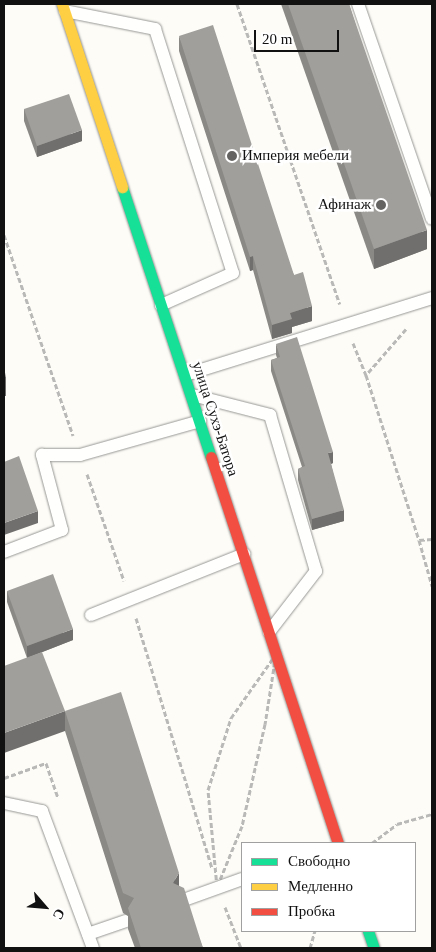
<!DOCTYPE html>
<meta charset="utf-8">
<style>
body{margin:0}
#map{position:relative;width:436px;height:952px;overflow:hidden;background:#fdfcf7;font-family:"Times New Roman",serif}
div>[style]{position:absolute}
.path>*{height:3px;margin-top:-1.5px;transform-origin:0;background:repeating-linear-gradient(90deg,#b9b9b8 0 5px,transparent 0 7.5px)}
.roads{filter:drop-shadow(0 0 1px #979795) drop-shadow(0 0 1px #979795)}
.lane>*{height:12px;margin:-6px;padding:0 6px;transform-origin:6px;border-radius:6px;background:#fffffe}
.fast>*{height:11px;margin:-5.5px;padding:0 5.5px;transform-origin:5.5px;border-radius:5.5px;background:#16e098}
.slow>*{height:11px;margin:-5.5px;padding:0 5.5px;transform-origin:5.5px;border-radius:5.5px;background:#ffcf43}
.jam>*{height:11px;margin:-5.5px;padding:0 5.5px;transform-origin:5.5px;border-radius:5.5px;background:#f24e42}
.wall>*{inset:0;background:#8a8986}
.shaded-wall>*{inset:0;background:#716f6d}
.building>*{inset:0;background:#a19f9c}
.dots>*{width:14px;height:14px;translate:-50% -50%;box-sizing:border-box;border:2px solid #fff;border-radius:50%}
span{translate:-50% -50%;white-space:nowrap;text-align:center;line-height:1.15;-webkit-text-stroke:5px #fff;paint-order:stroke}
.poi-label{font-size:15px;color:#111}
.left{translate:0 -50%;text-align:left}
.right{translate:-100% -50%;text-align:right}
.street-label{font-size:15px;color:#111}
.frame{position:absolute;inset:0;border:5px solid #111;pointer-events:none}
.legend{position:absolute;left:241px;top:842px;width:175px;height:90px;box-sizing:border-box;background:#fff;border:1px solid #a0a0a0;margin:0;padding:6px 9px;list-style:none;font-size:15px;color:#111}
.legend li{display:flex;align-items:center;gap:10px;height:25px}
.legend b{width:25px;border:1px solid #a0a0a0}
.north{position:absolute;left:20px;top:882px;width:50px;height:50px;-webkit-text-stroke:4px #fff;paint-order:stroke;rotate:117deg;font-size:14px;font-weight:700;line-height:20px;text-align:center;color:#111}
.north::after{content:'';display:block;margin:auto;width:18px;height:22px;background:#111;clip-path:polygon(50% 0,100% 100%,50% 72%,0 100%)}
.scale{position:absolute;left:254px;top:30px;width:85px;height:22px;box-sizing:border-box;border:2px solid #111;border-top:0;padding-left:6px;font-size:15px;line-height:18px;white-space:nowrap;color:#111;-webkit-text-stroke:4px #fff;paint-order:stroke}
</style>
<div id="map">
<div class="path">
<div style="left:237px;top:4px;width:317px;rotate:71.1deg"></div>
<div style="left:4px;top:235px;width:212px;rotate:71deg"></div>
<div style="left:406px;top:329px;width:61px;rotate:131deg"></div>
<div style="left:366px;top:375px;width:173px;rotate:72.2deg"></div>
<div style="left:353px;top:343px;width:35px;rotate:68deg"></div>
<div style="left:87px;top:474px;width:113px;rotate:70.9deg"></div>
<div style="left:432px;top:539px;width:13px;rotate:176deg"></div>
<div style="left:419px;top:540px;width:48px;rotate:74.2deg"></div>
<div style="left:136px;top:618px;width:261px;rotate:73.1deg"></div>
<div style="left:276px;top:654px;width:71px;rotate:98.9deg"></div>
<div style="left:265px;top:724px;width:105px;rotate:102.7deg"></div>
<div style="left:242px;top:826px;width:66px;rotate:112.3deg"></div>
<div style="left:217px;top:887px;width:97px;rotate:-95.3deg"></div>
<div style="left:208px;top:790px;width:76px;rotate:-72.3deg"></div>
<div style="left:231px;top:718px;width:78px;rotate:-54.9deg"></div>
<div style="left:4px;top:778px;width:45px;rotate:-19.7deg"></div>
<div style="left:46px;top:763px;width:36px;rotate:71deg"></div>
<div style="left:372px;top:843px;width:31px;rotate:-37deg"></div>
<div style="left:397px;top:824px;width:36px;rotate:-16deg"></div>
<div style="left:225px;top:907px;width:44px;rotate:68.7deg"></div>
<div style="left:310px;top:948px;width:18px;rotate:-74deg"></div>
</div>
<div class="roads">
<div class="lane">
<div style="left:358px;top:4px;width:227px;rotate:71deg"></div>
<div style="left:65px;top:11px;width:92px;rotate:11.3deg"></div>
<div style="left:155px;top:29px;width:256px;rotate:72.3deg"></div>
<div style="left:233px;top:273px;width:79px;rotate:156deg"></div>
<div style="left:185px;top:375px;width:259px;rotate:-17.3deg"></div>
<div style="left:192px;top:395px;width:81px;rotate:14.4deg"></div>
<div style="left:270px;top:415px;width:163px;rotate:73.6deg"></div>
<div style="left:316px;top:571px;width:77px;rotate:127.6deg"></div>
<div style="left:4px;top:552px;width:62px;rotate:-20.8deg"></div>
<div style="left:62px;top:530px;width:78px;rotate:-104.9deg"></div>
<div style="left:42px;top:455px;width:38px"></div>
<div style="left:80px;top:455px;width:125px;rotate:-15.8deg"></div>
<div style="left:91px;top:615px;width:165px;rotate:-21.7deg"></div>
<div style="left:4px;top:803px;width:39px;rotate:12deg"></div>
<div style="left:42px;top:811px;width:146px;rotate:69.6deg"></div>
<div style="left:181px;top:901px;width:65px;rotate:-19.8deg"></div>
<div style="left:88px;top:934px;width:40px;rotate:-18.9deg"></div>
</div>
<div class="fast">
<div style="left:122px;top:187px;width:284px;rotate:71.8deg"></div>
<div style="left:368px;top:931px;width:18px;rotate:71deg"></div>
</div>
<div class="slow">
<div style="left:62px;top:4px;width:193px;rotate:71.8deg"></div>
</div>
<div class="jam">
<div style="left:211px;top:457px;width:406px;rotate:71.8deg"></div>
</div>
</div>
<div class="wall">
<div style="clip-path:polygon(281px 4px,349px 4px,427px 249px,374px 269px)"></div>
<div style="clip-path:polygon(179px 36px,294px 275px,312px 321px,292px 327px,292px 333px,272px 339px,253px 270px,250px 271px,179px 51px)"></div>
<div style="clip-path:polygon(24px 109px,82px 141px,37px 157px,24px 121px)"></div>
<div style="clip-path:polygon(276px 344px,333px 463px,331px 464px,344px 521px,312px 530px,298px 480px,298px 469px,302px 467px,271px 371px,271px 360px,277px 358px,276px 355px)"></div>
<div style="clip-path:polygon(7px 591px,73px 640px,27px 658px,7px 602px)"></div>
<div style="clip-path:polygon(65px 711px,179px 886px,203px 948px,135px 948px,128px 929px,128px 916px,123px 913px,65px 731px)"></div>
</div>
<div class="shaded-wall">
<div style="clip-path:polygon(82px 130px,82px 141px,37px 157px,37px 146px)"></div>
<div style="clip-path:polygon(427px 230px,427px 249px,374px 269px,374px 249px)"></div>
<div style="clip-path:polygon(253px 256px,253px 270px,250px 271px,250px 257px)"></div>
<div style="clip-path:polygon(312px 306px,312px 321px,292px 327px,292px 333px,272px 339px,272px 325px,290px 313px)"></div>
<div style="clip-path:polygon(6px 376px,6px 396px,4px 396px,4px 377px)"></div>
<div style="clip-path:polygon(333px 452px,333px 463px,328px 465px,328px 453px)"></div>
<div style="clip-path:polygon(344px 510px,344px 521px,312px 530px,312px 519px)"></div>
<div style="clip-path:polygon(38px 511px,38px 523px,4px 535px,4px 523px)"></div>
<div style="clip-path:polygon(73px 629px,73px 640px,27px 658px,27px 646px)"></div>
<div style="clip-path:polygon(65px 711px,65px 731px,4px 753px,4px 733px)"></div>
<div style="clip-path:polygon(179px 873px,179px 893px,173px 883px)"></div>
</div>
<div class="building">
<div style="clip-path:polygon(288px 4px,349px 4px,427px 230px,374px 249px)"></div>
<div style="clip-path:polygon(213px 25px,294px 275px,303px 272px,312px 306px,290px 313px,292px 319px,272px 325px,253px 256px,250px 257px,179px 36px)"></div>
<div style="clip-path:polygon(69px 94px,82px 130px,37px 146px,24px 109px)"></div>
<div style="clip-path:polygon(297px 337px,333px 452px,328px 453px,344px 510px,312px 519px,298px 469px,305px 466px,271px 360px,280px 357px,276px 344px)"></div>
<div style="clip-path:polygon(4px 369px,6px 376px,4px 377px)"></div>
<div style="clip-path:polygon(19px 456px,38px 511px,4px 523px,4px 462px)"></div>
<div style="clip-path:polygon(53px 574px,73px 629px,27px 646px,7px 591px)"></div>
<div style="clip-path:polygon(42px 652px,65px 711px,4px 733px,4px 666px)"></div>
<div style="clip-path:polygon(121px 692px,179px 873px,173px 883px,184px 888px,203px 948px,141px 948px,128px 908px,134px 898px,123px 893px,65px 711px)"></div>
</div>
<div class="dots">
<div style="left:232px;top:156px;background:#646362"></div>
<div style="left:381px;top:205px;background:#646362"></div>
</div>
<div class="poi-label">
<span class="left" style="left:242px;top:156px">Империя мебели</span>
<span class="right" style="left:371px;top:205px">Афинаж</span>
</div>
<div class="street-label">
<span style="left:215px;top:419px;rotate:72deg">улица Сухэ-Батора</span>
</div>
<div class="frame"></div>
<ul class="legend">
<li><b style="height:6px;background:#16e098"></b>Свободно</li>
<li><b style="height:6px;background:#ffcf43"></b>Медленно</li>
<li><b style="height:6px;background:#f24e42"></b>Пробка</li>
</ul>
<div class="north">С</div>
<div class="scale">20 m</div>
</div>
